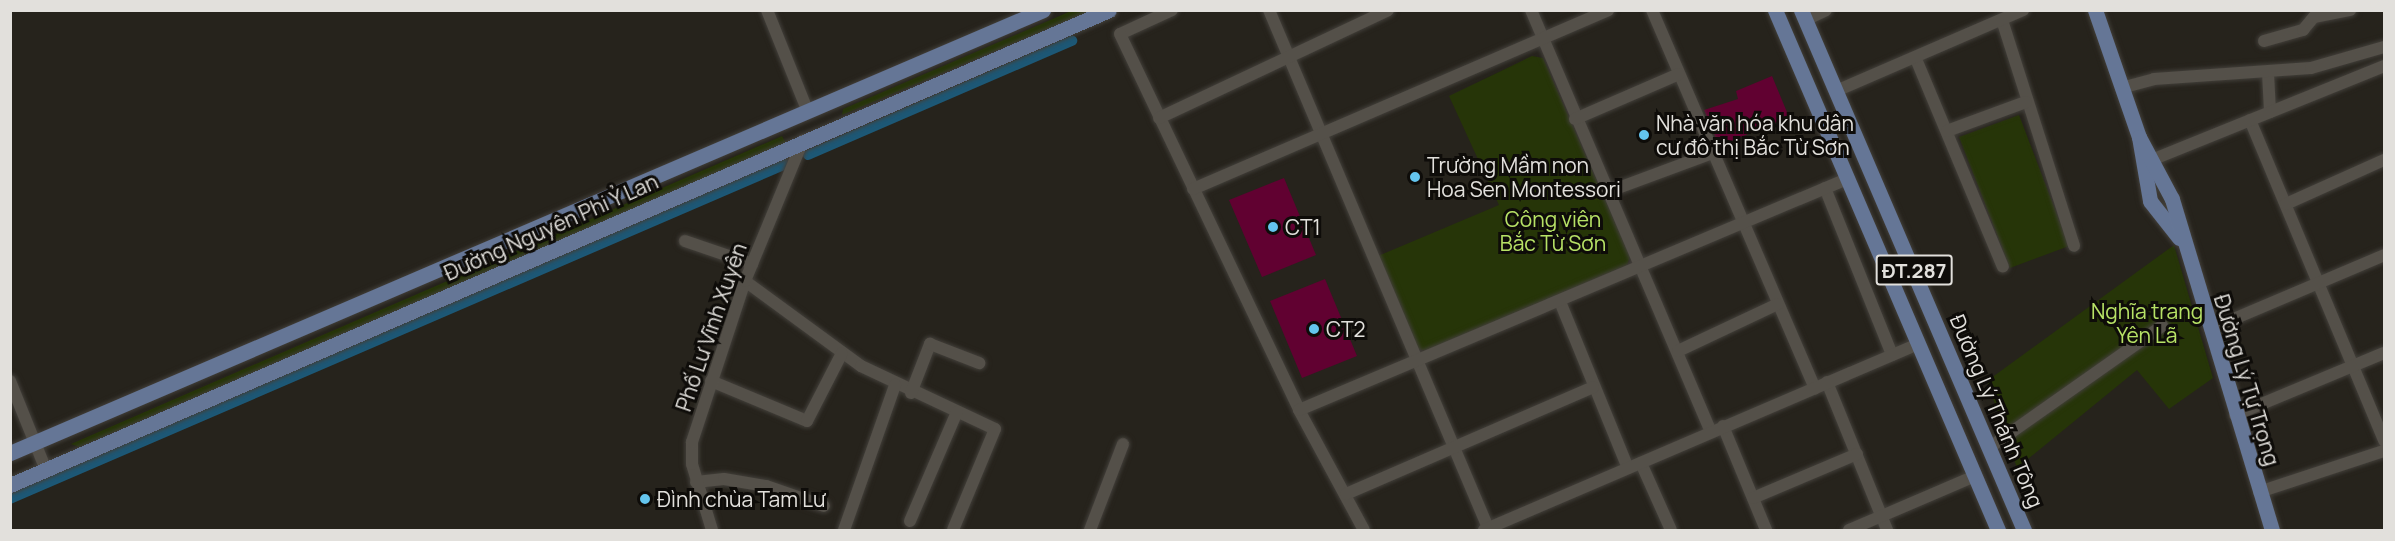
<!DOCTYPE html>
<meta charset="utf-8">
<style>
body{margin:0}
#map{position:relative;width:2395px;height:541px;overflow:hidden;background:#26231c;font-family:Manrope,sans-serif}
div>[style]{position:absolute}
.green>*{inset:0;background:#263508}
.canal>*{height:10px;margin:-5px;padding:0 5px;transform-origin:5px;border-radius:5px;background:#1d5876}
.building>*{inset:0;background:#610131}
.roads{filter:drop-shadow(0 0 2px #423f3a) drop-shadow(0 0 2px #423f3a)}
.minor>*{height:12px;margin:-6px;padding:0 6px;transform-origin:6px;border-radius:6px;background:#545049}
.major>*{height:15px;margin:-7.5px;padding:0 7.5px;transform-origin:7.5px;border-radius:7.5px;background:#657696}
.dots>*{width:16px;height:16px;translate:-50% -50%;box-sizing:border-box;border:3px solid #0e0c09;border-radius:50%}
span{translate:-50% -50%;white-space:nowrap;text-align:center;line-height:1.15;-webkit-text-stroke:6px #0e0c09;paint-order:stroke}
.shield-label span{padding:2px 4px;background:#0e0c09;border:2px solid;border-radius:4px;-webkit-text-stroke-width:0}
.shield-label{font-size:20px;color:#e2e0dc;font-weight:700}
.poi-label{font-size:21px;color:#e2e0dc}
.left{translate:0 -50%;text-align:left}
.park-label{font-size:21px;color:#b7e266}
.street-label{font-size:21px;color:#e2e0dc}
.frame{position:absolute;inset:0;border:12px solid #e2e0dc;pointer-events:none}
</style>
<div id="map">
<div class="green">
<div style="clip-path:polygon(1071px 11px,1090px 11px,842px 115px,843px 109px)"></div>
<div style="clip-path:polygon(1532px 56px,1543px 58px,1630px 257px,1627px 265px,1427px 351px,1417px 349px,1378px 256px,1499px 205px,1449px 96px)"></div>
<div style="clip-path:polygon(2019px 115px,2069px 246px,2010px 268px,1959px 137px)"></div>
<div style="clip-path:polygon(782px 136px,786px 143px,79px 447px,71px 444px)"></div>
<div style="clip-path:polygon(2174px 245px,2213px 378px,2169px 409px,2137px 370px,2017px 468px,1987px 381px)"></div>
</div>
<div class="canal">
<div style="left:808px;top:155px;width:288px;rotate:-23.4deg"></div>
<div style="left:10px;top:499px;width:845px;rotate:-23.35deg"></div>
</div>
<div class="building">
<div style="clip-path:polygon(1772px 76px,1789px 117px,1719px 146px,1704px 110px,1738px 99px,1736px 91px)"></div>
<div style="clip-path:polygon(1284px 178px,1316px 255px,1262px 277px,1229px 200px)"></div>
<div style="clip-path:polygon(1325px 279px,1357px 356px,1302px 378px,1270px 301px)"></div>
</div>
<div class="roads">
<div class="minor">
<div style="left:767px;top:10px;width:110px;rotate:68.1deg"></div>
<div style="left:1172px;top:10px;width:57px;rotate:155.2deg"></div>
<div style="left:1120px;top:34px;width:416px;rotate:64.5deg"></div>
<div style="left:1299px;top:410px;width:136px;rotate:61.6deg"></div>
<div style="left:1269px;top:10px;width:565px;rotate:67.07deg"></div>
<div style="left:1531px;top:10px;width:458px;rotate:66.9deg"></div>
<div style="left:1652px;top:10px;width:412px;rotate:66.7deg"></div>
<div style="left:1805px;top:20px;width:23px;rotate:-25deg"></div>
<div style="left:2002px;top:20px;width:237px;rotate:72.3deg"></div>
<div style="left:2264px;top:41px;width:41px;rotate:-15.8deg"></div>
<div style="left:2303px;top:30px;width:17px;rotate:-50deg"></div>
<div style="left:2314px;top:17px;width:37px;rotate:-11deg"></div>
<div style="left:1916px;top:59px;width:225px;rotate:67.3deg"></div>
<div style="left:2268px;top:73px;width:39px;rotate:87deg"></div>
<div style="left:2121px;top:88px;width:34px;rotate:-15deg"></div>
<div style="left:2154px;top:79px;width:157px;rotate:-4deg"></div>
<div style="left:2311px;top:68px;width:76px;rotate:-16deg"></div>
<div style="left:1836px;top:91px;width:204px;rotate:-23.4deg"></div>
<div style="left:1159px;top:118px;width:253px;rotate:-25.2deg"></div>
<div style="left:1575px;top:119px;width:113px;rotate:-23.4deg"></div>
<div style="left:2250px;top:120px;width:348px;rotate:67.3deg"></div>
<div style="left:1947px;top:131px;width:84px;rotate:-20.2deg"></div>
<div style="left:2154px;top:159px;width:248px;rotate:-22deg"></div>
<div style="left:1825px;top:188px;width:180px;rotate:68.1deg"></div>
<div style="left:1193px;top:189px;width:452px;rotate:-23.3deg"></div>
<div style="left:1610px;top:191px;width:109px;rotate:-20.4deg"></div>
<div style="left:2286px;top:204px;width:107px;rotate:-24.2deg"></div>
<div style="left:685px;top:241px;width:71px;rotate:18.9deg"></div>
<div style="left:745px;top:281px;width:144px;rotate:36.2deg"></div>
<div style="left:861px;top:366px;width:148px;rotate:25.2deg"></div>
<div style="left:995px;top:429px;width:109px;rotate:112.6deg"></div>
<div style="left:1561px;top:304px;width:177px;rotate:67.8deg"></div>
<div style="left:2210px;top:329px;width:189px;rotate:-23deg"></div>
<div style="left:1678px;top:351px;width:110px;rotate:-25.2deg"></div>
<div style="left:10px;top:381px;width:96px;rotate:68deg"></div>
<div style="left:711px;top:381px;width:104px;rotate:22.6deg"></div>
<div style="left:807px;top:421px;width:76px;rotate:-62.8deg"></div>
<div style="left:1827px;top:382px;width:160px;rotate:67.9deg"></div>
<div style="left:911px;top:393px;width:53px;rotate:-68.8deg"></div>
<div style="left:930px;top:344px;width:53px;rotate:21.2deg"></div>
<div style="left:1299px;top:410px;width:595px;rotate:-22.86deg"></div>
<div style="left:2235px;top:415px;width:161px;rotate:-22.6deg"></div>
<div style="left:1723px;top:426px;width:113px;rotate:67.5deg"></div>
<div style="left:1989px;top:448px;width:212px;rotate:-35.2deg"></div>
<div style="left:1641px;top:463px;width:73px;rotate:65.9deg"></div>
<div style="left:696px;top:482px;width:28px;rotate:-6deg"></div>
<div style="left:724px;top:479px;width:43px;rotate:9.5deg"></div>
<div style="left:766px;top:486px;width:61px;rotate:19deg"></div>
<div style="left:2259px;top:492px;width:132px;rotate:-18.2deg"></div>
<div style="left:1346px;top:494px;width:269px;rotate:-23.4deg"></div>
<div style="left:1753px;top:498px;width:113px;rotate:-22.9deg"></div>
<div style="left:910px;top:521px;width:119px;rotate:-66.7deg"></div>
<div style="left:712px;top:530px;width:69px;rotate:-106.9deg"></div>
<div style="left:692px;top:464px;width:22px;rotate:-90deg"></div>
<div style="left:692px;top:442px;width:169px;rotate:-71.8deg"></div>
<div style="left:745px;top:281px;width:152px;rotate:-67.6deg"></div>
<div style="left:844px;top:530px;width:154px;rotate:-70.6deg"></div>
<div style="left:1090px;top:530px;width:92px;rotate:-69deg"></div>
<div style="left:1484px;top:530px;width:473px;rotate:-23.2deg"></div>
<div style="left:1849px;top:530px;width:137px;rotate:-23.2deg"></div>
</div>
<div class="major">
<div style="left:1775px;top:10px;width:566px;rotate:66.79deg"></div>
<div style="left:1801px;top:10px;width:566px;rotate:66.79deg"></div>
<div style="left:2095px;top:10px;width:134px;rotate:70.9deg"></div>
<div style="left:2139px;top:137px;width:65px;rotate:80.2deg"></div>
<div style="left:2150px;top:201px;width:47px;rotate:51.9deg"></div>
<div style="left:2139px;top:137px;width:70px;rotate:62deg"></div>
<div style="left:2172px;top:199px;width:346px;rotate:73.2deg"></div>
<div style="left:10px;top:453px;width:1124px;rotate:-23.21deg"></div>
<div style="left:10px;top:485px;width:1197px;rotate:-23.37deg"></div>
</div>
</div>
<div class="dots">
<div style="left:1644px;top:135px;background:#64c5ee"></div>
<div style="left:1415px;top:177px;background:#64c5ee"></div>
<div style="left:1273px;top:227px;background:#64c5ee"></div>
<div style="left:1314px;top:329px;background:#64c5ee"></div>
<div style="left:645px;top:499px;background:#64c5ee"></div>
</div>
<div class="shield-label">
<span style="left:1914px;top:270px">ĐT.287</span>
</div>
<div class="poi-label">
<span class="left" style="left:1656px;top:135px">Nhà văn hóa khu dân<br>cư đô thị Bắc Từ Sơn</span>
<span class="left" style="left:1427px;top:177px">Trường Mầm non<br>Hoa Sen Montessori</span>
<span class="left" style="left:1285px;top:227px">CT1</span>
<span class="left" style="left:1326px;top:329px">CT2</span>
<span class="left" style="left:657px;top:499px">Đình chùa Tam Lư</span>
</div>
<div class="park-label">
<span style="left:1553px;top:231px">Công viên<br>Bắc Từ Sơn</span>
<span style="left:2147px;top:323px">Nghĩa trang<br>Yên Lã</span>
</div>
<div class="street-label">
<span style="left:551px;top:227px;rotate:-24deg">Đường Nguyên Phi Ỷ Lan</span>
<span style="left:711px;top:327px;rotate:-71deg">Phố Lư Vĩnh Xuyên</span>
<span style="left:2247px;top:380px;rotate:73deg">Đường Lý Tự Trọng</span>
<span style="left:1997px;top:411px;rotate:67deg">Đường Lý Thánh Tông</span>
</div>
<div class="frame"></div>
</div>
